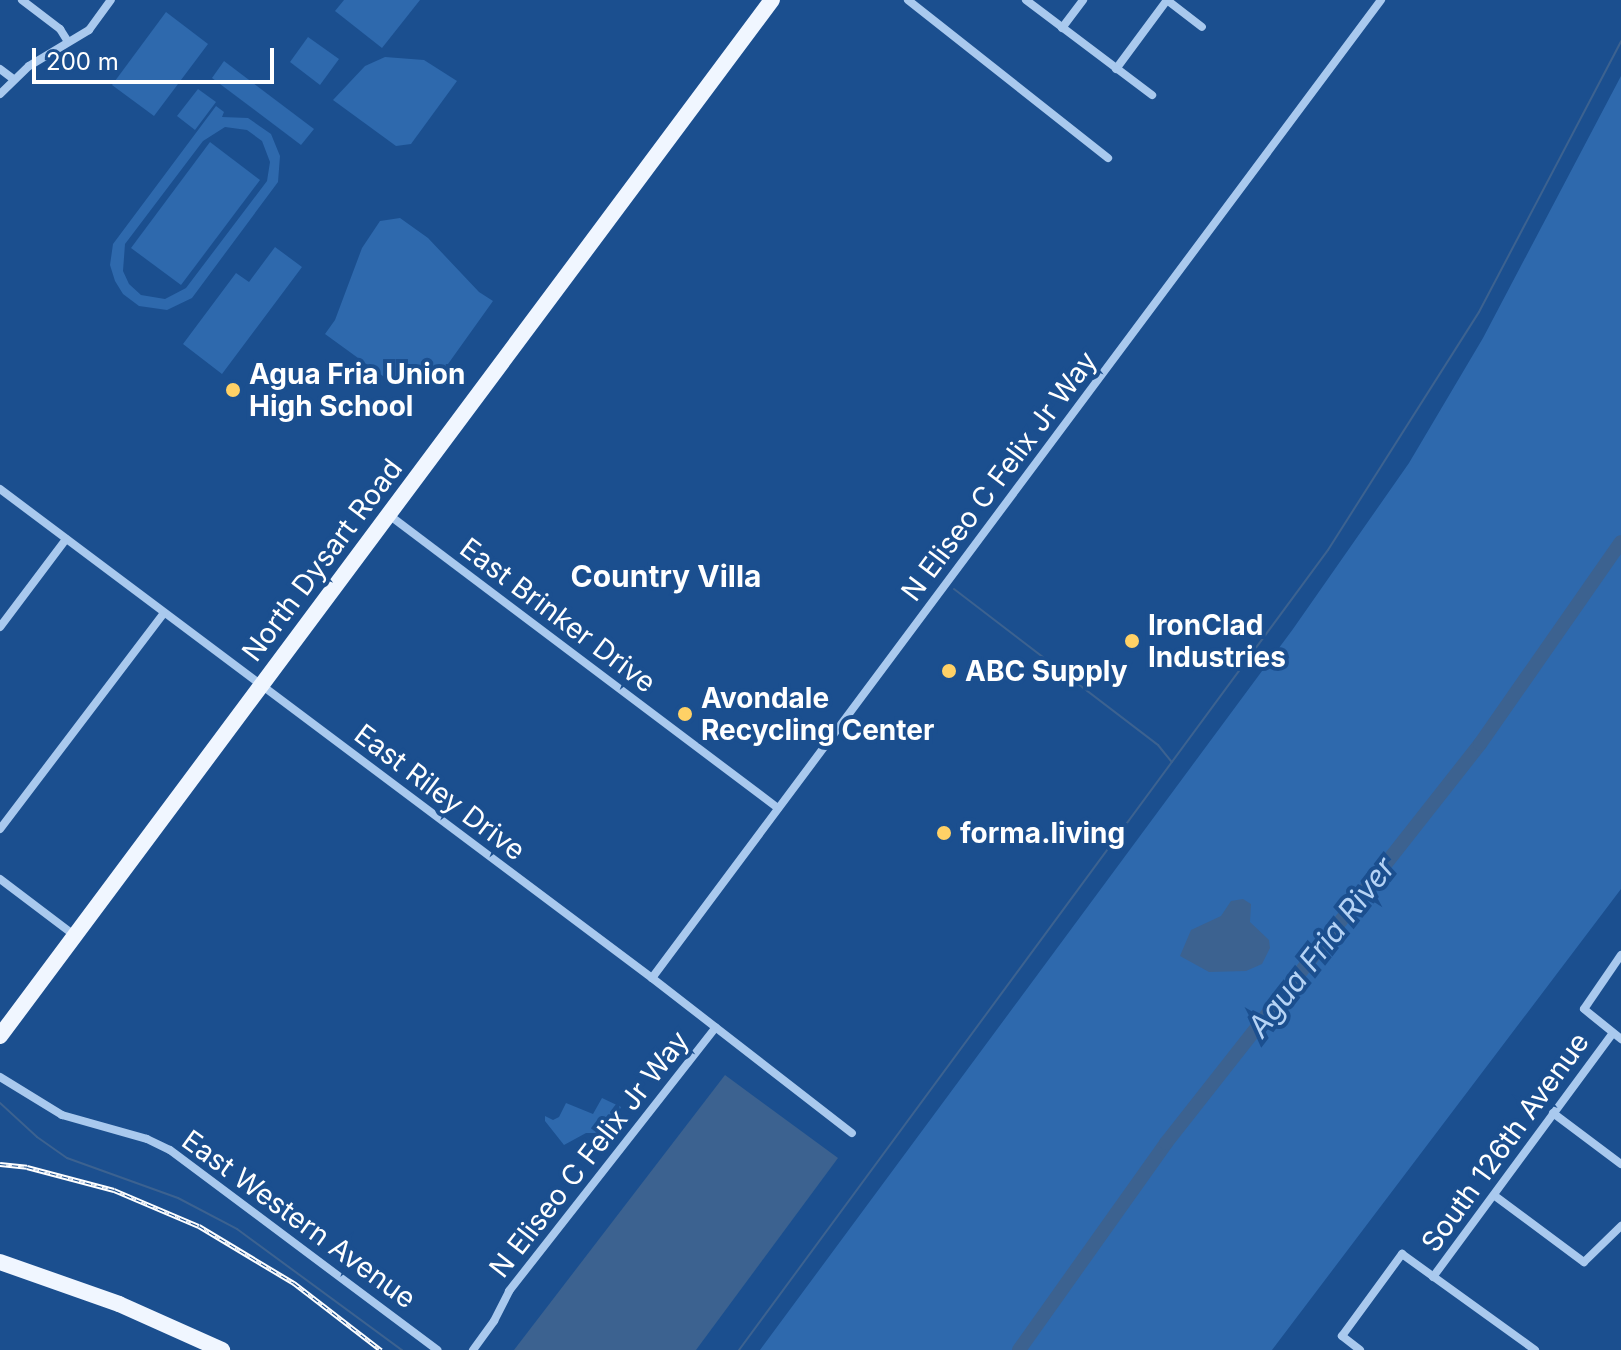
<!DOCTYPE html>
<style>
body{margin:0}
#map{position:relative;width:1621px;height:1350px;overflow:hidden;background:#1b4f8f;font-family:Inter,sans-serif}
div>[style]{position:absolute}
.green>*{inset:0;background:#2e69ad}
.water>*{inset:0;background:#3c6290}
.stream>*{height:2px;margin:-1px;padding:0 1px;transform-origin:1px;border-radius:1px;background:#3c6290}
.river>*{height:14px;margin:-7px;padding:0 7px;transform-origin:7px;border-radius:7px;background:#3c6290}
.street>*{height:8px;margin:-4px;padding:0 4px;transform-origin:4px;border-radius:4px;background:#a9c9ee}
.primary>*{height:16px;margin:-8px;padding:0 8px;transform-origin:8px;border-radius:8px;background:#f0f6ff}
.rail>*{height:5px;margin-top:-2.5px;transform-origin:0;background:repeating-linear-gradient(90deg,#1b4f8f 0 6px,#fff 0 12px);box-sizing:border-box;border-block:2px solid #fff}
.dots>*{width:22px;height:22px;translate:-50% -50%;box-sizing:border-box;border:4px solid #1b4f8f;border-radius:50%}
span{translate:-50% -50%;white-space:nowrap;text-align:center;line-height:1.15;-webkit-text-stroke:8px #1b4f8f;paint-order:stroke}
.poi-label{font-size:28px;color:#fff;font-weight:700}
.left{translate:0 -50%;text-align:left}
.street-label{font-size:28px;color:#fff}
.neighbourhood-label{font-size:30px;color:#fff;font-weight:700}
.water-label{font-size:30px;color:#b5d3f5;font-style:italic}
.scale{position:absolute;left:32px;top:48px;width:242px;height:36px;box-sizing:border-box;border:4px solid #fff;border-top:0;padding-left:10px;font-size:24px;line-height:28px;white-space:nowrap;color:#fff;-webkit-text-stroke:6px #1b4f8f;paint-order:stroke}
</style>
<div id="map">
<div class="green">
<div style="clip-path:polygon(344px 0,420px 0,382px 48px,335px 11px)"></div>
<div style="clip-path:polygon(166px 12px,208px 44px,154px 116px,112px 85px)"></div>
<div style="clip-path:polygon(308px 37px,339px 59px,320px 85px,290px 62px)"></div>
<div style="clip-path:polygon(385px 57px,424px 60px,457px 81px,411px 144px,396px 146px,333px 100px,365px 66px)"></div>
<div style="clip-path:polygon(224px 61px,314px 129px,301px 145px,212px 78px)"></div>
<div style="clip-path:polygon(1621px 76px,1621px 889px,1272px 1350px,760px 1350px,1293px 629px,1409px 463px,1483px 338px)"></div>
<div style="clip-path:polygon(198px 89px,216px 102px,195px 130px,177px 116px)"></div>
<div style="clip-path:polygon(evenodd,216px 106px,224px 112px,222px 117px,248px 118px,271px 134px,280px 156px,278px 182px,192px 298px,167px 310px,139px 306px,123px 294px,115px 281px,110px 265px,113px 244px,216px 106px,225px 127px,247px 130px,262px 141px,270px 162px,267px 181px,186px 288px,165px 299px,141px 295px,129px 284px,123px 271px,125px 244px,203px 141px,225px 127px)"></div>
<div style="clip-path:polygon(210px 142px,260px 180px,181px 285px,131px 248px)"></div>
<div style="clip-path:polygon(400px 218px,428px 238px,479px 292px,493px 301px,443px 371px,387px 379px,325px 334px,335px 320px,362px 248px,380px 221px)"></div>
<div style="clip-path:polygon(275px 247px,302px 267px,222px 374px,183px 344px,236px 273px,249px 282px)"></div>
<div style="clip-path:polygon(602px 1098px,621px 1107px,618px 1113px,604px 1121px,599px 1133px,586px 1133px,564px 1145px,545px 1121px,545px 1116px,553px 1120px,559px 1117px,566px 1103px,593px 1114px)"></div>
</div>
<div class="water">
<div style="clip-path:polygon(1243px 899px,1251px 904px,1250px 922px,1269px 940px,1270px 948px,1262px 964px,1246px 971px,1209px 972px,1180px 956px,1191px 930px,1221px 916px,1231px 901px)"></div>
<div style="clip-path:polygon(725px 1075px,838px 1158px,696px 1350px,514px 1350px)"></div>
</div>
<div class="stream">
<div style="left:954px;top:589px;width:257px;rotate:37.4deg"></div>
<div style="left:1158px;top:745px;width:22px;rotate:51deg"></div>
<div style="left:0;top:1103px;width:50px;rotate:42.6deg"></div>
<div style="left:37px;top:1137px;width:37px;rotate:35deg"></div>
<div style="left:67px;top:1158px;width:118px;rotate:19.8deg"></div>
<div style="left:178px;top:1198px;width:67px;rotate:27.7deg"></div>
<div style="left:237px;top:1229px;width:205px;rotate:36.3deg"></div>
<div style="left:739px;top:1350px;width:993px;rotate:-53.64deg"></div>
<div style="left:1328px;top:550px;width:282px;rotate:-57.6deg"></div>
<div style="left:1479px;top:312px;width:306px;rotate:-62.3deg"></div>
</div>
<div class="river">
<div style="left:1019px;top:1350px;width:254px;rotate:-54.6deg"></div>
<div style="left:1166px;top:1143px;width:508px;rotate:-51.8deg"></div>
<div style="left:1480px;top:744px;width:246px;rotate:-55.1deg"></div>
</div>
<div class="street">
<div style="left:22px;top:0;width:48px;rotate:37.3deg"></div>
<div style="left:60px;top:29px;width:15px;rotate:58deg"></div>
<div style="left:908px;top:0;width:255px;rotate:38.3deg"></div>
<div style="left:1026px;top:0;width:158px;rotate:37deg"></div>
<div style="left:1167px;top:0;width:44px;rotate:37.6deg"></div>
<div style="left:1062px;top:28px;width:35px;rotate:-53deg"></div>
<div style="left:0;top:69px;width:15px;rotate:37deg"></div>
<div style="left:1116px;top:69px;width:86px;rotate:-53.5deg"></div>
<div style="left:0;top:94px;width:40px;rotate:-44deg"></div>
<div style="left:29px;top:66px;width:70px;rotate:-31deg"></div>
<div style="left:89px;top:30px;width:37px;rotate:-54deg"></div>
<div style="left:0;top:489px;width:815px;rotate:36.87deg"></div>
<div style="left:652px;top:978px;width:253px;rotate:37.8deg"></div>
<div style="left:389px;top:515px;width:487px;rotate:37deg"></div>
<div style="left:0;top:627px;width:110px;rotate:-53.1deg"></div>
<div style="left:0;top:829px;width:271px;rotate:-52.8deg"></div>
<div style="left:0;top:879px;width:93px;rotate:37.1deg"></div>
<div style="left:1621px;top:955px;width:65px;rotate:124.4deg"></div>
<div style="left:1584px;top:1009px;width:48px;rotate:39deg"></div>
<div style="left:652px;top:978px;width:1220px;rotate:-53.3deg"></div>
<div style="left:0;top:1077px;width:73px;rotate:31.5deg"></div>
<div style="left:62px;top:1115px;width:88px;rotate:15.8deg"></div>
<div style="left:147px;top:1139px;width:25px;rotate:26deg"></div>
<div style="left:170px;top:1150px;width:334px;rotate:36.8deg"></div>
<div style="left:1553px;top:1113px;width:85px;rotate:36.9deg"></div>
<div style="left:1495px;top:1196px;width:111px;rotate:36.6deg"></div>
<div style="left:1584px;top:1262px;width:52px;rotate:-44.2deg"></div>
<div style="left:1433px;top:1277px;width:303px;rotate:-53.6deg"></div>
<div style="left:473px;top:1350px;width:36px;rotate:-54deg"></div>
<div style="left:494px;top:1321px;width:34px;rotate:-63deg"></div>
<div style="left:509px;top:1291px;width:335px;rotate:-51.9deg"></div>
<div style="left:1360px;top:1350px;width:23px;rotate:-142deg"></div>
<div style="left:1342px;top:1336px;width:102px;rotate:-53.8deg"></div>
<div style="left:1402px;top:1254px;width:164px;rotate:35.8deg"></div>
</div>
<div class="primary">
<div style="left:0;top:1036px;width:1292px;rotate:-53.31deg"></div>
<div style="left:0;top:1262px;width:126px;rotate:19.4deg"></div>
<div style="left:119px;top:1304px;width:113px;rotate:24.1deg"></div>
</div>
<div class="rail">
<div style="left:0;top:1164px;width:27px;rotate:6deg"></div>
<div style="left:27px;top:1167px;width:90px;rotate:14.8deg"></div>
<div style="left:114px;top:1190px;width:92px;rotate:23deg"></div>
<div style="left:199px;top:1226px;width:111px;rotate:31deg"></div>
<div style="left:294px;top:1283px;width:110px;rotate:37.6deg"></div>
</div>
<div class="dots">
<div style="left:233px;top:390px;background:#ffd166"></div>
<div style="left:1132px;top:641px;background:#ffd166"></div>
<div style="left:949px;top:671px;background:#ffd166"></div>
<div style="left:685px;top:714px;background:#ffd166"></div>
<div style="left:944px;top:833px;background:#ffd166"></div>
</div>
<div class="poi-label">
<span class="left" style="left:249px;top:390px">Agua Fria Union<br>High School</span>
<span class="left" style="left:1148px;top:641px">IronClad<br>Industries</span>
<span class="left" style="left:965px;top:671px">ABC Supply</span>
<span class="left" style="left:701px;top:714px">Avondale<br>Recycling Center</span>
<span class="left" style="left:960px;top:833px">forma.living</span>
</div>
<div class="street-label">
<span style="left:999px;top:476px;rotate:-53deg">N Eliseo C Felix Jr Way</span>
<span style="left:322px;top:560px;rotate:-53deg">North Dysart Road</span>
<span style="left:558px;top:615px;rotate:37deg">East Brinker Drive</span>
<span style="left:440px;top:792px;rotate:37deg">East Riley Drive</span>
<span style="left:1505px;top:1142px;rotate:-54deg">South 126th Avenue</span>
<span style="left:589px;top:1154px;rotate:-52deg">N Eliseo C Felix Jr Way</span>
<span style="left:299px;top:1219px;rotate:36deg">East Western Avenue</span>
</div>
<div class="neighbourhood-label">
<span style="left:666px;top:576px">Country Villa</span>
</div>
<div class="water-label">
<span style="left:1321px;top:947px;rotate:-52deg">Agua Fria River</span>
</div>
<div class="scale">200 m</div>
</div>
